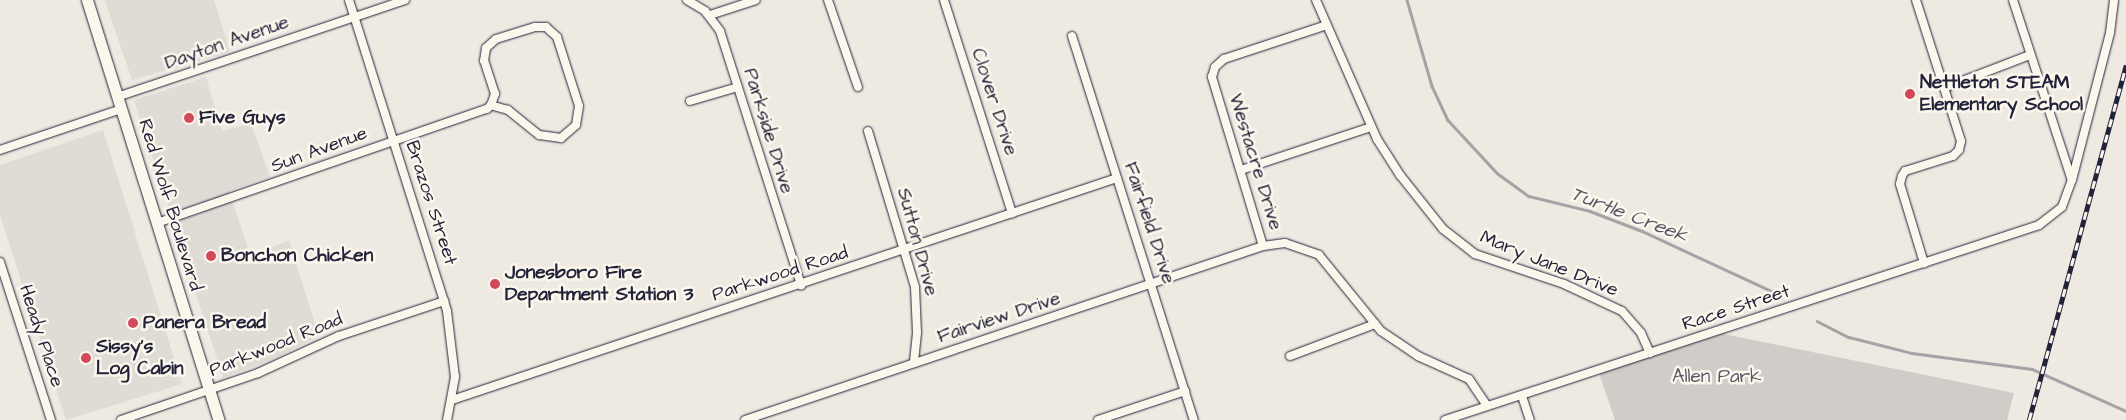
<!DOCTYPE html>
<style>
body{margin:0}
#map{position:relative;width:2126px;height:420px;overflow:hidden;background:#eeeae2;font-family:"Architects Daughter",sans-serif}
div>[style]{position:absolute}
.built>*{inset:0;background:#dfdbd5}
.green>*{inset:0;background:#d0cdc9}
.stream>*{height:2.5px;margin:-1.25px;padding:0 1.25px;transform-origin:1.25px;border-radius:1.25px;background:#a6a3a7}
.roads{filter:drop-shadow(0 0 1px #22223b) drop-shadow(0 0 1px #22223b)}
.minor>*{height:8px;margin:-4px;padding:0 4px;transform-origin:4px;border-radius:4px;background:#fbf7ec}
.highway>*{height:11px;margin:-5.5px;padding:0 5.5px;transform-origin:5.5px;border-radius:5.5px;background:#fbf7ec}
.rail>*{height:4.5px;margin-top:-2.25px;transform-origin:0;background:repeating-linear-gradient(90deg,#fbf7ec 0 8px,#22223b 0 16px);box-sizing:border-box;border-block:1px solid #22223b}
.dots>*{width:14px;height:14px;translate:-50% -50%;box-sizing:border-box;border:2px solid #fbf7ec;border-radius:50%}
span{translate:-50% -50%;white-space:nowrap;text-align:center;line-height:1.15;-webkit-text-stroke:5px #fbf7ec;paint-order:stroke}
.street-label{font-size:19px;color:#22223b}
.poi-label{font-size:19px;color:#22223b;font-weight:700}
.left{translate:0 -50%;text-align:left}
.park-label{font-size:19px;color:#565566}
.water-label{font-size:20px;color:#575666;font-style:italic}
</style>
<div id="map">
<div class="built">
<div style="clip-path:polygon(105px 0,214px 0,230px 52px,132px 80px)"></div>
<div style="clip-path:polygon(206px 77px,222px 131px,251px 123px,270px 177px,229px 191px,250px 254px,289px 241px,319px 336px,276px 358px,223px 378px,134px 100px)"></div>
<div style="clip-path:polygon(103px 130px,182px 384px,66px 420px,0 215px,0 165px)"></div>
</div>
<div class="green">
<div style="clip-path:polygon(1714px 332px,2014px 393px,2007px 420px,1615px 420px,1598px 370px)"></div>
</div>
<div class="stream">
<div style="left:1407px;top:0;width:90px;rotate:73.8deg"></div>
<div style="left:1432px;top:86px;width:38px;rotate:65deg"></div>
<div style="left:1448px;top:120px;width:72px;rotate:47.2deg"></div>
<div style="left:1497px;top:173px;width:39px;rotate:36deg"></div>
<div style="left:1529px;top:196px;width:63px;rotate:13.8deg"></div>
<div style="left:1590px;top:211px;width:56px;rotate:21deg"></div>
<div style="left:1642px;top:231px;width:142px;rotate:24.9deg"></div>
<div style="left:1817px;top:321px;width:36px;rotate:27deg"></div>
<div style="left:1849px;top:337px;width:65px;rotate:14.3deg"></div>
<div style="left:1912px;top:353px;width:121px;rotate:7.6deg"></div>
<div style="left:2032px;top:369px;width:103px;rotate:24.1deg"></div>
</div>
<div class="roads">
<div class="minor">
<div style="left:349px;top:0;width:326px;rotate:72.5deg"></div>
<div style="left:447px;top:311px;width:66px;rotate:83.1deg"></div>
<div style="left:455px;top:377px;width:44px;rotate:100.5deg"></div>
<div style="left:687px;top:0;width:21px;rotate:31deg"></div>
<div style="left:705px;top:11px;width:25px;rotate:53deg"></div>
<div style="left:720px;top:31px;width:267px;rotate:72.3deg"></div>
<div style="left:828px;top:0;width:92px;rotate:71deg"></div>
<div style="left:944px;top:0;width:224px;rotate:72.3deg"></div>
<div style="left:1316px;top:0;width:152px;rotate:66.3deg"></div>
<div style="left:1377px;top:139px;width:43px;rotate:57.4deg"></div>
<div style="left:1400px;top:175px;width:69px;rotate:51.5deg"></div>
<div style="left:1443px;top:229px;width:41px;rotate:38deg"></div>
<div style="left:1475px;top:254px;width:94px;rotate:18.6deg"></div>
<div style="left:1564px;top:284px;width:64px;rotate:25deg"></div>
<div style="left:1622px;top:311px;width:29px;rotate:49deg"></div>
<div style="left:1641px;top:333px;width:22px;rotate:66deg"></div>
<div style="left:1916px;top:0;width:148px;rotate:72.3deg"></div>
<div style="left:1961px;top:141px;width:9px;rotate:103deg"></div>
<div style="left:1959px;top:150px;width:8px;rotate:135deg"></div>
<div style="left:1953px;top:156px;width:50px;rotate:162.6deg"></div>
<div style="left:1905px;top:171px;width:6px;rotate:121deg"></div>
<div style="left:1902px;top:176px;width:8px;rotate:104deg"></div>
<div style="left:1900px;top:184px;width:83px;rotate:73.1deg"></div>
<div style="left:2013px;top:0;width:189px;rotate:71.9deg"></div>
<div style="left:710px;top:15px;width:48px;rotate:-18.1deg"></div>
<div style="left:535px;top:27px;width:11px"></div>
<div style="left:546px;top:27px;width:15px;rotate:42deg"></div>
<div style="left:557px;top:37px;width:72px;rotate:72.3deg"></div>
<div style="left:579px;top:106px;width:19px;rotate:99deg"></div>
<div style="left:576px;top:125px;width:20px;rotate:139deg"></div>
<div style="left:561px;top:138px;width:22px;rotate:-172deg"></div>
<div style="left:539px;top:135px;width:40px;rotate:-141deg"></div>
<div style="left:508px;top:110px;width:18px;rotate:-164deg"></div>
<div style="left:491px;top:105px;width:12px;rotate:-70deg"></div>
<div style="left:495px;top:94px;width:35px;rotate:-108deg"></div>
<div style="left:484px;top:61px;width:13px;rotate:-81deg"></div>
<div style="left:486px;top:48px;width:13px;rotate:-42deg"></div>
<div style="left:496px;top:39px;width:41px;rotate:-17.1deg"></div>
<div style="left:1072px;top:36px;width:403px;rotate:72.4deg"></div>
<div style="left:1944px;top:88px;width:92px;rotate:-21deg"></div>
<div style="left:117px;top:97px;width:304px;rotate:-18.6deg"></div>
<div style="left:690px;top:101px;width:50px;rotate:-16.3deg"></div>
<div style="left:868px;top:131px;width:163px;rotate:73.2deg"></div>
<div style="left:915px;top:287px;width:46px;rotate:87.5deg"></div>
<div style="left:917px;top:333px;width:30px;rotate:96deg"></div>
<div style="left:0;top:150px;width:128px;rotate:-18.7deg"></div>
<div style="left:1241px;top:170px;width:137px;rotate:-18.3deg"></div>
<div style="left:157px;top:223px;width:349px;rotate:-19.1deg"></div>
<div style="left:487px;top:109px;width:6px;rotate:-45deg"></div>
<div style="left:1263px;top:246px;width:177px;rotate:-106.8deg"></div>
<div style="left:1212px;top:77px;width:10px;rotate:-73deg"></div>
<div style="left:1215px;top:67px;width:12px;rotate:-42deg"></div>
<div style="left:1224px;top:59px;width:108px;rotate:-18.3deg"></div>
<div style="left:0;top:262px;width:166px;rotate:72.1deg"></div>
<div style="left:1290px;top:356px;width:91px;rotate:-20.6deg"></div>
<div style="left:1522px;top:396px;width:25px;rotate:72deg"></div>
<div style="left:452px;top:400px;width:701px;rotate:-18.46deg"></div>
<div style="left:121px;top:420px;width:145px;rotate:-18.9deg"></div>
<div style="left:258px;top:373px;width:89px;rotate:-24.6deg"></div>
<div style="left:339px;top:336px;width:111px;rotate:-18.4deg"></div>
<div style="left:745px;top:420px;width:546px;rotate:-18.57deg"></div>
<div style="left:1263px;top:246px;width:22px;rotate:-8deg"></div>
<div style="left:1285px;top:243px;width:36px;rotate:19deg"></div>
<div style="left:1319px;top:255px;width:98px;rotate:50.8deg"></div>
<div style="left:1381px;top:331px;width:45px;rotate:34deg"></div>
<div style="left:1418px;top:356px;width:56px;rotate:24.3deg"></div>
<div style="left:1469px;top:379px;width:32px;rotate:56deg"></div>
<div style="left:1098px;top:420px;width:92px;rotate:-18.4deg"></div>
<div style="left:1445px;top:420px;width:625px;rotate:-18.17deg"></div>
<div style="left:2039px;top:225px;width:29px;rotate:-38deg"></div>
<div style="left:2062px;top:207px;width:29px;rotate:-70deg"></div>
<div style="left:2072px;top:180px;width:152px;rotate:-75.5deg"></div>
<div style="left:2110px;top:33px;width:33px;rotate:-83deg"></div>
</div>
<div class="highway">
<div style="left:87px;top:0;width:440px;rotate:72.6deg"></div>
</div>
</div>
<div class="rail">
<div style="left:2029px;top:420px;width:368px;rotate:-74.7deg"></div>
</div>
<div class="dots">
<div style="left:1910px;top:94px;background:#d1495b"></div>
<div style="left:189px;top:118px;background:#d1495b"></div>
<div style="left:211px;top:256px;background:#d1495b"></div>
<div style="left:495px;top:284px;background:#d1495b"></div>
<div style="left:133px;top:323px;background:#d1495b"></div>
<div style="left:86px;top:358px;background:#d1495b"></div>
</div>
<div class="street-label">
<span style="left:227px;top:43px;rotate:-19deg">Dayton Avenue</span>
<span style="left:994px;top:102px;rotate:72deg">Clover Drive</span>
<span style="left:768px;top:131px;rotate:73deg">Parkside Drive</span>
<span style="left:319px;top:150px;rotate:-20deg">Sun Avenue</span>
<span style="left:1255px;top:162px;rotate:73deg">Westacre Drive</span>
<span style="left:431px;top:203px;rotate:72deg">Brazos Street</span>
<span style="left:170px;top:205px;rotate:73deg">Red Wolf Boulevard</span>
<span style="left:1149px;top:223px;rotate:72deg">Fairfield Drive</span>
<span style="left:917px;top:242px;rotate:75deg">Sutton Drive</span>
<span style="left:1549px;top:264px;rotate:22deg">Mary Jane Drive</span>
<span style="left:780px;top:274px;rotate:-18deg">Parkwood Road</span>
<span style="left:1736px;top:308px;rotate:-18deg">Race Street</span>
<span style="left:999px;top:318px;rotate:-18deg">Fairview Drive</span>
<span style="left:41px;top:336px;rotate:72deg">Heady Place</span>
<span style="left:276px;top:345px;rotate:-22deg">Parkwood Road</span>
</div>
<div class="poi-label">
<span class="left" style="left:1920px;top:94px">Nettleton STEAM<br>Elementary School</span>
<span class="left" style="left:199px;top:118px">Five Guys</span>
<span class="left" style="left:221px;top:256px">Bonchon Chicken</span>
<span class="left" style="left:505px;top:284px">Jonesboro Fire<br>Department Station 3</span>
<span class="left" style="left:143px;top:323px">Panera Bread</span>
<span class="left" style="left:96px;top:358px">Sissy's<br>Log Cabin</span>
</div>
<div class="park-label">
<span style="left:1717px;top:377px">Allen Park</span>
</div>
<div class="water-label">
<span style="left:1629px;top:215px;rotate:21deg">Turtle Creek</span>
</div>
</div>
